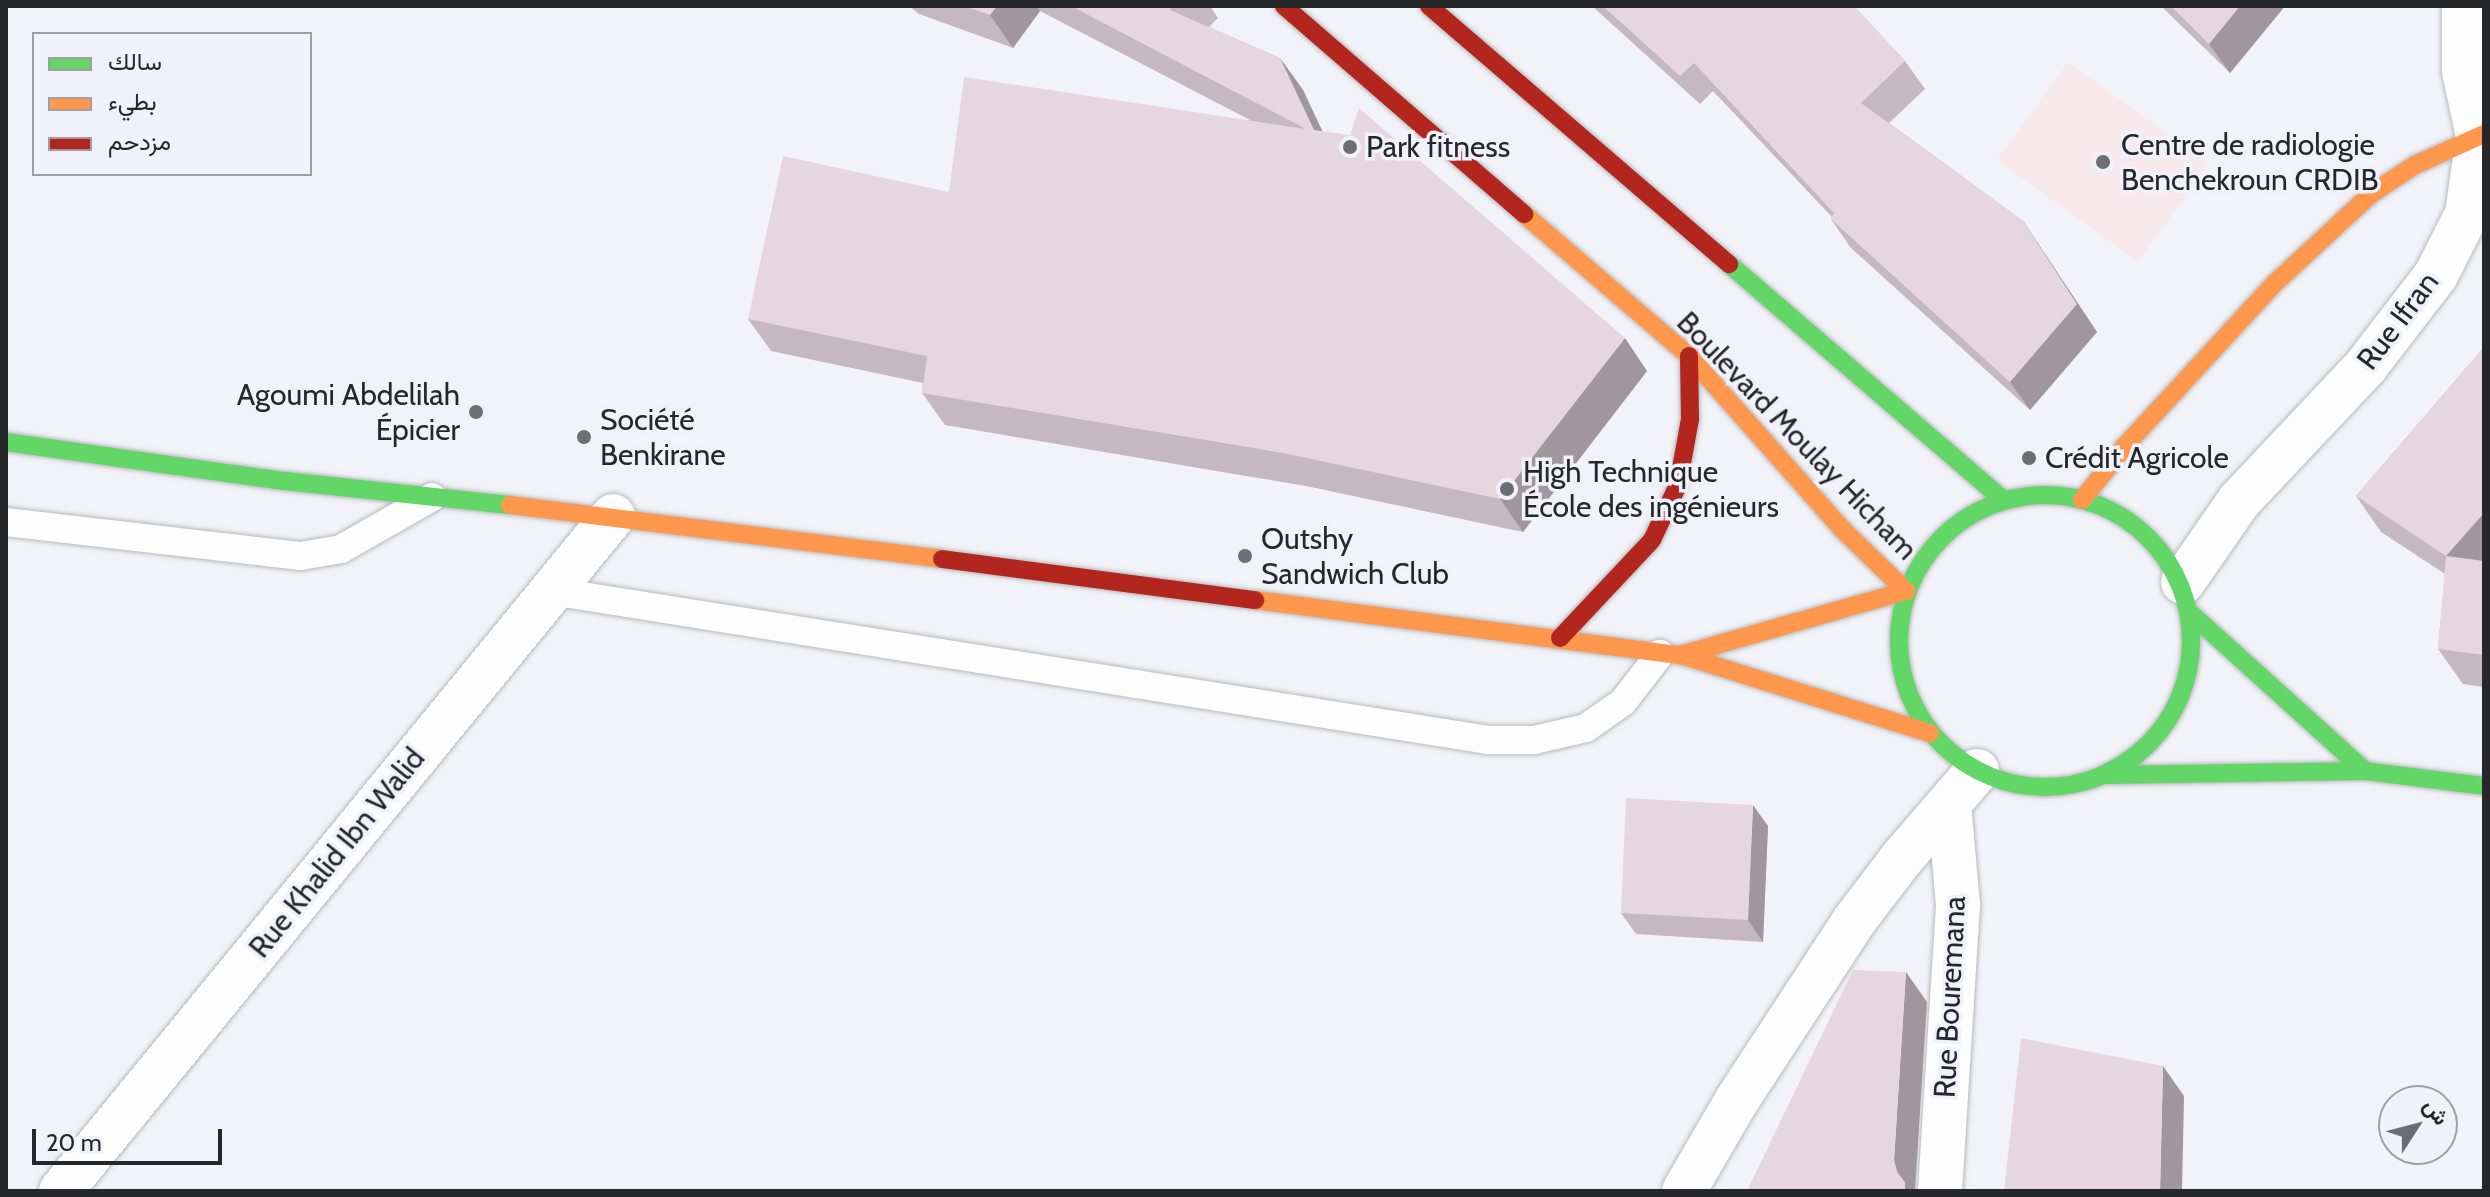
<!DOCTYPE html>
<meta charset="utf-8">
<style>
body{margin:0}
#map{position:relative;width:2490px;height:1197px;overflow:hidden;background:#f2f3f8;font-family:Cabin,Vazirmatn,sans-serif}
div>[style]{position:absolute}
.medical>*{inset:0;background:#f7e9ec}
.roads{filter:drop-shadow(0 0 2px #b8b9bc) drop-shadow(0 0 2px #b8b9bc)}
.lane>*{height:28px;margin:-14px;padding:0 14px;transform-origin:14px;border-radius:14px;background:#fdfdfe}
.street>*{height:44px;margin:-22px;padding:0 22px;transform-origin:22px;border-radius:22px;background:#fdfdfe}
.fast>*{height:18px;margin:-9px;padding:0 9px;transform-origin:9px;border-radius:9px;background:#63d668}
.fast>.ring{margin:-9px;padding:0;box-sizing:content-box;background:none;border:18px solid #63d668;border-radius:50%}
.slow>*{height:18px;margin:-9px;padding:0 9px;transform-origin:9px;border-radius:9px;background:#ff974d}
.jam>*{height:18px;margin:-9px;padding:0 9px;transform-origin:9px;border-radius:9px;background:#b3261e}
.wall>*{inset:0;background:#c6b8bf}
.shaded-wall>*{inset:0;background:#a1969b}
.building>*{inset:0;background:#e6d6de}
.dots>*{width:22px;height:22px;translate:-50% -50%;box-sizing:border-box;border:4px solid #f0f1fa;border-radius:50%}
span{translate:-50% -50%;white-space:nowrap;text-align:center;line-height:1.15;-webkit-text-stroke:7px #f0f1fa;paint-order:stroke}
.poi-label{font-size:30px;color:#26272a}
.left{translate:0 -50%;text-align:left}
.right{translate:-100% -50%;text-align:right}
.street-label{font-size:30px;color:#26272a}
.frame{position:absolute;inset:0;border:8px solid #26272a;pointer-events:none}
.legend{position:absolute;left:32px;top:32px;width:280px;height:144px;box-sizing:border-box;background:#f0f1fa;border:2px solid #9fa0a7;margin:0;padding:10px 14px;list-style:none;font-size:24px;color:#26272a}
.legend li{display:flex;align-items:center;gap:16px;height:40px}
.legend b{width:40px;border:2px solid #9fa0a7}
.north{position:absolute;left:2378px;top:1085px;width:80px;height:80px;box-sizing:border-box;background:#f0f1fa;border:2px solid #9fa0a7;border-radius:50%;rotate:54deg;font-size:22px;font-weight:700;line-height:32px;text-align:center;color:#26272a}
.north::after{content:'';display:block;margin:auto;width:28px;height:36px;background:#6d6e72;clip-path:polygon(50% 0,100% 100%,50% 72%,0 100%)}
.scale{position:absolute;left:32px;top:1129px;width:190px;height:36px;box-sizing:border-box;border:4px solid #26272a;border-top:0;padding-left:10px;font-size:24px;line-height:28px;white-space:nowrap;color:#26272a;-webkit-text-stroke:6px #f0f1fa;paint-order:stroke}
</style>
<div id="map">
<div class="medical">
<div style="clip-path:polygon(2068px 62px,2209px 164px,2138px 262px,1997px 160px)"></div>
</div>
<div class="roads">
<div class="lane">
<div style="left:6px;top:522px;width:297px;rotate:6.6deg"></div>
<div style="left:301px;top:556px;width:41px;rotate:-9.9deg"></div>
<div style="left:341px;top:549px;width:105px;rotate:-29.7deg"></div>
<div style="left:551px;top:591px;width:950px;rotate:9.03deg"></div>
<div style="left:1489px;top:740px;width:45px"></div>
<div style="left:1534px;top:740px;width:53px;rotate:-13deg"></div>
<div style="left:1586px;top:728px;width:45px;rotate:-35.1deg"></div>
<div style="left:1623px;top:702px;width:61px;rotate:-52.4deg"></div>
</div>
<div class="street">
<div style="left:2183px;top:582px;width:98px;rotate:-55.3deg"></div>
<div style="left:2239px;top:501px;width:185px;rotate:-46.7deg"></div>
<div style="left:2366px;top:366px;width:115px;rotate:-52.4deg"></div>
<div style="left:2436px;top:275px;width:68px;rotate:-63.1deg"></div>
<div style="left:2467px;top:214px;width:79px;rotate:-82deg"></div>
<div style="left:2478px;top:136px;width:66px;rotate:-102.2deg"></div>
<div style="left:2464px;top:71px;width:65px;rotate:-90deg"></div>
<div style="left:61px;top:1191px;width:872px;rotate:-50.72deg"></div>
<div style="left:1684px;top:1191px;width:105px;rotate:-59.8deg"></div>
<div style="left:1737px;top:1100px;width:214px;rotate:-56.8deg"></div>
<div style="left:1854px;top:921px;width:79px;rotate:-52.7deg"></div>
<div style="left:1902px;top:858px;width:115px;rotate:-49.2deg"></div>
<div style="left:1940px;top:1191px;width:287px;rotate:-86.4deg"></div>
<div style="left:1958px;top:905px;width:101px;rotate:-95.1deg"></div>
</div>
<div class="fast">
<div style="left:1729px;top:264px;width:362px;rotate:40.7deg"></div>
<div style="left:6px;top:442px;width:272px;rotate:8deg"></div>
<div style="left:275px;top:480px;width:236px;rotate:6.1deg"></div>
<div class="ring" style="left:1899px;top:495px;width:274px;height:274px"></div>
<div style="left:2188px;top:611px;width:239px;rotate:42.1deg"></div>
<div style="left:2105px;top:775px;width:260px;rotate:-0.9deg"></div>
<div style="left:2365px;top:771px;width:120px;rotate:7.2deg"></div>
</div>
<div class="slow">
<div style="left:1524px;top:214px;width:218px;rotate:40.7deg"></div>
<div style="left:1689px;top:356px;width:231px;rotate:48.5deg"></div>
<div style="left:1842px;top:529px;width:89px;rotate:44.1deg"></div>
<div style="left:2082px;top:500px;width:68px;rotate:-51.6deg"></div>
<div style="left:2124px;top:447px;width:223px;rotate:-47.4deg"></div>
<div style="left:2275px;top:283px;width:131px;rotate:-42.8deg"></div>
<div style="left:2371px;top:194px;width:53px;rotate:-33.4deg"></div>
<div style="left:2415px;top:165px;width:76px;rotate:-24.2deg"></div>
<div style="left:510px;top:505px;width:435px;rotate:7.1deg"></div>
<div style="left:1255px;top:600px;width:430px;rotate:7.4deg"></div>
<div style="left:1681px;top:655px;width:261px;rotate:17.4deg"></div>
<div style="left:1681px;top:655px;width:234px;rotate:-15.9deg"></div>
</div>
<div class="jam">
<div style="left:1284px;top:6px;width:318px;rotate:40.9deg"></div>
<div style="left:1429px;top:6px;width:396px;rotate:40.7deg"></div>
<div style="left:942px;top:559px;width:316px;rotate:7.5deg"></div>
<div style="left:1560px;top:638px;width:134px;rotate:-46.8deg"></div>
<div style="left:1652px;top:540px;width:61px;rotate:-64.7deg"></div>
<div style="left:1678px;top:485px;width:67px;rotate:-79.7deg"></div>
<div style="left:1690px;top:419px;width:63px;rotate:-90.9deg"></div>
</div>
</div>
<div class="wall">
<div style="clip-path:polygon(909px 6px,1210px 6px,1218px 18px,1209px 27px,1280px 58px,1303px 90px,1322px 131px,1647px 371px,1523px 532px,1306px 486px,945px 425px,922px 393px,923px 383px,771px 351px,748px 319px,949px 192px,1250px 120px,1040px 11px,1013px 48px,919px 14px)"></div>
<div style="clip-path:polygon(1592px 6px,1854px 6px,1905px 61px,1925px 89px,1889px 123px,2023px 221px,2097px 332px,2030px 410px,1850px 247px,1831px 219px,1832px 217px,1713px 91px,1700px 104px)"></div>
<div style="clip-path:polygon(2161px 6px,2285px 6px,2230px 73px)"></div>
<div style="clip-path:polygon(2484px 347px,2484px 687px,2463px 684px,2438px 649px,2445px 574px,2381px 532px,2356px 496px)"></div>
<div style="clip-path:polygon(1768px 826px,1763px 942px,1636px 934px,1621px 913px)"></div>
</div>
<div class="shaded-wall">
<div style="clip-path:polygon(997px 6px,1037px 6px,1040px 11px,1013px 48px,990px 15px)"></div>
<div style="clip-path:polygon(2240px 6px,2285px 6px,2230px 73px,2209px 44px)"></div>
<div style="clip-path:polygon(1280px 58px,1303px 90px,1337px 162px,1314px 130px)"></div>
<div style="clip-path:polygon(2023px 221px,2097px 332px,2030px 410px,2010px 382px)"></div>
<div style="clip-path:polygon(1625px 338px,1647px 371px,1523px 532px,1500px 499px)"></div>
<div style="clip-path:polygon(2484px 513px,2484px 577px,2446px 556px)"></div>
<div style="clip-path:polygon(1753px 805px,1768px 826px,1763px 942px,1748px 920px)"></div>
<div style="clip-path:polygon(1906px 972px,1927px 1002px,1915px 1191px,1905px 1191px,1897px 1172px,1894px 1160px)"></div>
<div style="clip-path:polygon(2163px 1066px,2184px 1096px,2182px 1191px,2160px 1191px)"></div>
</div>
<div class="building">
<div style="clip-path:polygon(964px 6px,997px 6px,990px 15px)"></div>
<div style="clip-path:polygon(1071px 6px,1174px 6px,1170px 10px,1280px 58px,1314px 130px,1350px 135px,1359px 108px,1625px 338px,1500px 499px,1283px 453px,922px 393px,927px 356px,748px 319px,783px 156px,949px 192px,964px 77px,1306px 129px)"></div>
<div style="clip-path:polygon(1603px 6px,1854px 6px,1905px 61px,1861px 103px,2023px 221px,2077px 304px,2010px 382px,1831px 219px,1834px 213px,1694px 63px,1680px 76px)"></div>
<div style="clip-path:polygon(2171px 6px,2240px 6px,2209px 44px)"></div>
<div style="clip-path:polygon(2484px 347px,2484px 513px,2446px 556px,2356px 496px)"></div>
<div style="clip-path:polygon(2446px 556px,2484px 561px,2484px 655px,2438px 649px)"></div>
<div style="clip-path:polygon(1626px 798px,1753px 805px,1748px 920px,1621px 913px)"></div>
<div style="clip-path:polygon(1853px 970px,1906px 972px,1894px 1160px,1897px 1172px,1905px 1182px,1905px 1191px,1747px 1191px)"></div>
<div style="clip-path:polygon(2021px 1038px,2163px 1066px,2160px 1191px,2004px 1191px)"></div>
</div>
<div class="dots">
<div style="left:1350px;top:147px;background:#6d6e72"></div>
<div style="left:2103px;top:162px;background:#6d6e72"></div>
<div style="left:476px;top:412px;background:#6d6e72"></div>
<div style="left:584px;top:437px;background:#6d6e72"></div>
<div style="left:2029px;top:458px;background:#6d6e72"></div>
<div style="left:1507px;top:489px;background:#6d6e72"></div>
<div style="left:1245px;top:556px;background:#6d6e72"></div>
</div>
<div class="poi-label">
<span class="left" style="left:2121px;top:162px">Centre de radiologie<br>Benchekroun CRDIB</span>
<span class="left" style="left:1366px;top:147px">Park fitness</span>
<span class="right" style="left:460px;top:412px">Agoumi Abdelilah<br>Épicier</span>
<span class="left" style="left:600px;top:437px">Société<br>Benkirane</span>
<span class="left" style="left:2045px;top:458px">Crédit Agricole</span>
<span class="left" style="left:1523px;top:489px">High Technique<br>École des ingénieurs</span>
<span class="left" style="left:1261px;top:556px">Outshy<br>Sandwich Club</span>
</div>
<div class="street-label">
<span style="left:2398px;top:321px;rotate:-53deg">Rue Ifran</span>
<span style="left:1797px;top:436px;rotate:46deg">Boulevard Moulay Hicham</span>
<span style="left:337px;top:853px;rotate:-51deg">Rue Khalid Ibn Walid</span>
<span style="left:1950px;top:997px;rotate:-87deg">Rue Bouremana</span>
</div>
<div class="frame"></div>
<ul class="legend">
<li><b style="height:10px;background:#63d668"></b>سالك</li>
<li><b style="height:10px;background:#ff974d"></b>بطيء</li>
<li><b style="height:10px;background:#b3261e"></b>مزدحم</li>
</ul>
<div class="north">ش</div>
<div class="scale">20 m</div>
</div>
